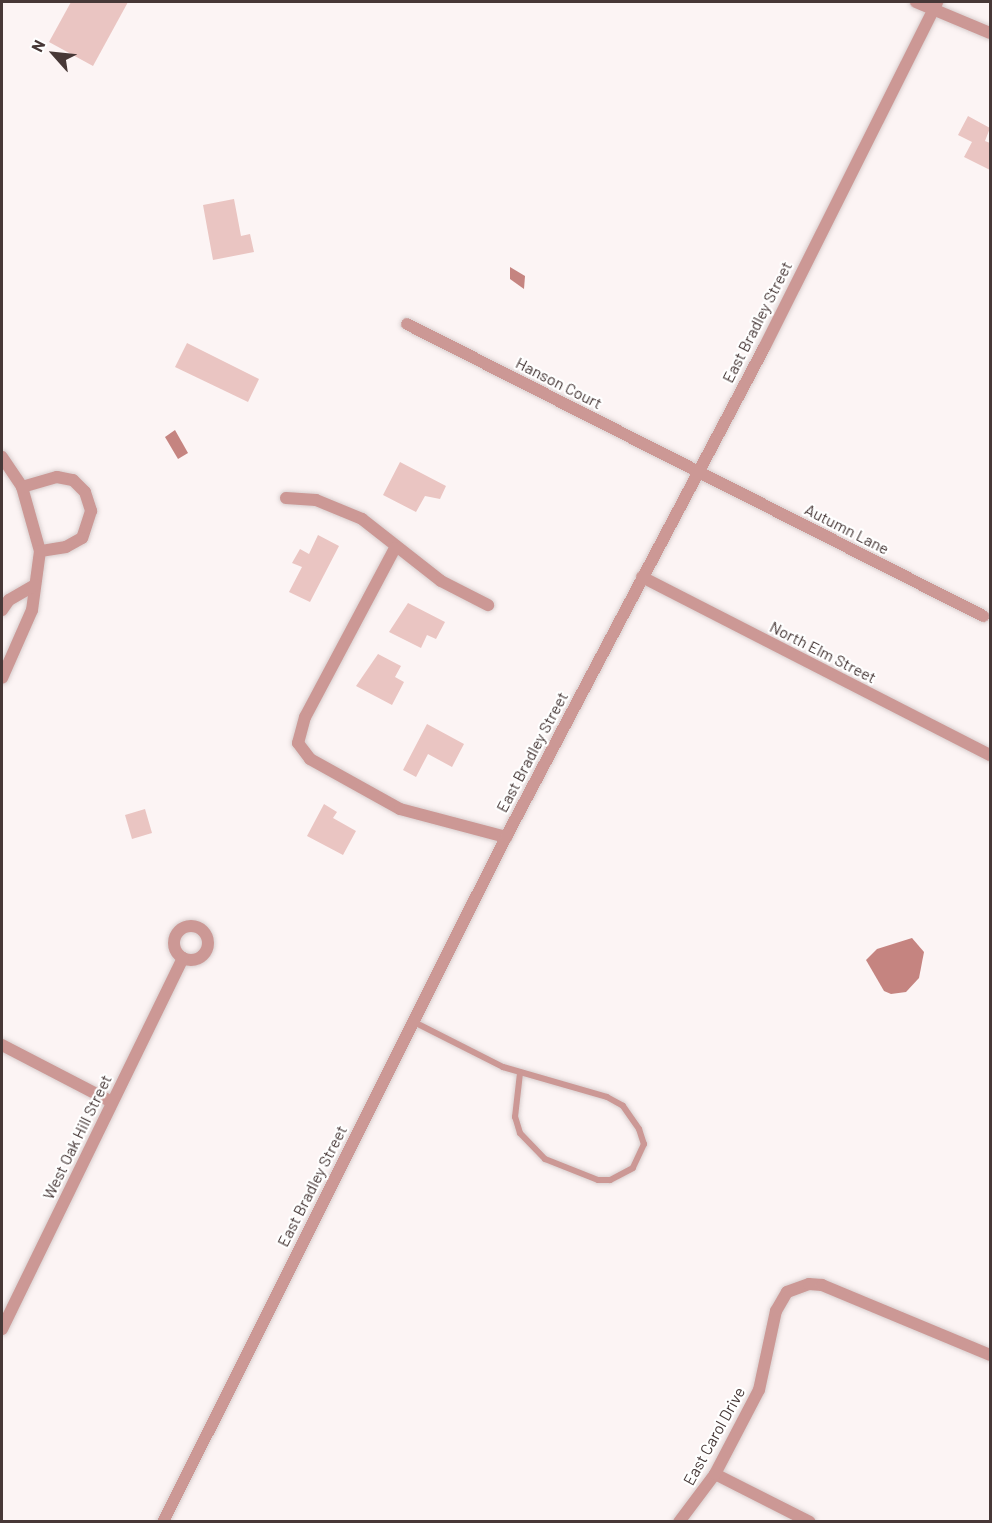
<!DOCTYPE html>
<style>
body{margin:0}
#map{position:relative;width:992px;height:1523px;overflow:hidden;background:#fcf4f4;font-family:Barlow,sans-serif}
div>[style]{position:absolute}
.water>*{inset:0;background:#c58480}
.building>*{inset:0;background:#eac5c2}
.roads{filter:drop-shadow(0 0 2px #d8cece) drop-shadow(0 0 2px #d8cece)}
.lane>*{height:6px;margin:-3px;padding:0 3px;transform-origin:3px;border-radius:3px;background:#cc9895}
.street>*{height:12px;margin:-6px;padding:0 6px;transform-origin:6px;border-radius:6px;background:#cc9895}
.street>.ring{margin:-6px;padding:0;box-sizing:content-box;background:none;border:12px solid #cc9895;border-radius:50%}
span{translate:-50% -50%;white-space:nowrap;text-align:center;line-height:1.15;-webkit-text-stroke:4.5px #fff;paint-order:stroke}
.street-label{font-size:16px;color:#473837}
.frame{position:absolute;inset:0;border:3px solid #473837;pointer-events:none}
.north{position:absolute;left:24px;top:24px;width:60px;height:60px;-webkit-text-stroke:4px #fff;paint-order:stroke;rotate:297deg;font-size:16px;font-weight:700;line-height:24px;text-align:center;color:#473837}
.north::after{content:'';display:block;margin:auto;width:21px;height:27px;background:#473837;clip-path:polygon(50% 0,100% 100%,50% 72%,0 100%)}
</style>
<div id="map">
<div class="water">
<div style="clip-path:polygon(510px 267px,525px 276px,524px 289px,510px 279px)"></div>
<div style="clip-path:polygon(175px 430px,188px 453px,178px 459px,165px 437px)"></div>
<div style="clip-path:polygon(912px 938px,924px 952px,919px 978px,906px 992px,891px 994px,884px 991px,866px 960px,877px 949px)"></div>
</div>
<div class="building">
<div style="clip-path:polygon(71px 2px,128px 2px,93px 66px,49px 42px)"></div>
<div style="clip-path:polygon(968px 116px,990px 128px,985px 141px,990px 143px,990px 170px,964px 157px,972px 142px,958px 135px)"></div>
<div style="clip-path:polygon(234px 199px,241px 236px,250px 234px,254px 252px,213px 260px,203px 205px)"></div>
<div style="clip-path:polygon(187px 343px,259px 379px,248px 402px,175px 367px)"></div>
<div style="clip-path:polygon(400px 462px,446px 486px,440px 499px,425px 496px,416px 512px,383px 495px)"></div>
<div style="clip-path:polygon(318px 535px,339px 546px,310px 602px,289px 592px,302px 567px,292px 563px,300px 549px,309px 554px)"></div>
<div style="clip-path:polygon(408px 603px,445px 622px,436px 639px,427px 635px,421px 648px,389px 632px)"></div>
<div style="clip-path:polygon(378px 654px,401px 666px,395px 677px,404px 682px,392px 705px,356px 686px)"></div>
<div style="clip-path:polygon(427px 724px,464px 744px,452px 767px,428px 754px,416px 777px,403px 770px)"></div>
<div style="clip-path:polygon(324px 804px,337px 812px,333px 818px,356px 831px,343px 855px,307px 836px)"></div>
<div style="clip-path:polygon(145px 809px,152px 833px,132px 839px,125px 815px)"></div>
</div>
<div class="roads">
<div class="lane">
<div style="left:414px;top:1022px;width:100px;rotate:26.8deg"></div>
<div style="left:503px;top:1067px;width:108px;rotate:16.1deg"></div>
<div style="left:607px;top:1097px;width:18px;rotate:29deg"></div>
<div style="left:623px;top:1106px;width:28px;rotate:55deg"></div>
<div style="left:639px;top:1129px;width:16px;rotate:72deg"></div>
<div style="left:644px;top:1144px;width:26px;rotate:115deg"></div>
<div style="left:633px;top:1168px;width:26px;rotate:152deg"></div>
<div style="left:610px;top:1180px;width:12px;rotate:180deg"></div>
<div style="left:598px;top:1180px;width:57px;rotate:-158.4deg"></div>
<div style="left:545px;top:1159px;width:36px;rotate:-134deg"></div>
<div style="left:520px;top:1133px;width:17px;rotate:-107deg"></div>
<div style="left:515px;top:1117px;width:44px;rotate:-83.5deg"></div>
</div>
<div class="street">
<div style="left:916px;top:2px;width:80px;rotate:22.7deg"></div>
<div style="left:407px;top:324px;width:646px;rotate:26.88deg"></div>
<div style="left:2px;top:457px;width:36px;rotate:56deg"></div>
<div style="left:22px;top:487px;width:66px;rotate:74.3deg"></div>
<div style="left:40px;top:551px;width:60px;rotate:97.7deg"></div>
<div style="left:32px;top:610px;width:74px;rotate:113.8deg"></div>
<div style="left:22px;top:487px;width:36px;rotate:-16deg"></div>
<div style="left:57px;top:477px;width:16px;rotate:11deg"></div>
<div style="left:73px;top:480px;width:17px;rotate:45deg"></div>
<div style="left:85px;top:492px;width:20px;rotate:72deg"></div>
<div style="left:91px;top:511px;width:28px;rotate:108deg"></div>
<div style="left:82px;top:538px;width:18px;rotate:151deg"></div>
<div style="left:66px;top:547px;width:26px;rotate:171deg"></div>
<div style="left:286px;top:498px;width:30px;rotate:4deg"></div>
<div style="left:316px;top:500px;width:50px;rotate:22.4deg"></div>
<div style="left:362px;top:519px;width:100px;rotate:38.1deg"></div>
<div style="left:441px;top:581px;width:53px;rotate:27.1deg"></div>
<div style="left:395px;top:548px;width:191px;rotate:118deg"></div>
<div style="left:305px;top:717px;width:27px;rotate:105deg"></div>
<div style="left:298px;top:743px;width:20px;rotate:53deg"></div>
<div style="left:310px;top:759px;width:103px;rotate:29.1deg"></div>
<div style="left:400px;top:809px;width:110px;rotate:14.8deg"></div>
<div style="left:642px;top:577px;width:391px;rotate:27.1deg"></div>
<div style="left:2px;top:610px;width:12px;rotate:-55deg"></div>
<div style="left:9px;top:600px;width:30px;rotate:-30deg"></div>
<div class="ring" style="left:174px;top:926px;width:22px;height:22px"></div>
<div style="left:2px;top:1045px;width:124px;rotate:27.4deg"></div>
<div style="left:2px;top:1329px;width:413px;rotate:-64deg"></div>
<div style="left:715px;top:1474px;width:106px;rotate:26.8deg"></div>
<div style="left:163px;top:1522px;width:766px;rotate:-63.4deg"></div>
<div style="left:506px;top:837px;width:555px;rotate:-62.19deg"></div>
<div style="left:765px;top:346px;width:385px;rotate:-63.4deg"></div>
<div style="left:679px;top:1522px;width:60px;rotate:-53.1deg"></div>
<div style="left:715px;top:1474px;width:95px;rotate:-62.4deg"></div>
<div style="left:759px;top:1390px;width:81px;rotate:-77.9deg"></div>
<div style="left:776px;top:1311px;width:22px;rotate:-60deg"></div>
<div style="left:787px;top:1292px;width:23px;rotate:-20deg"></div>
<div style="left:809px;top:1284px;width:13px;rotate:4deg"></div>
<div style="left:822px;top:1285px;width:182px;rotate:22.6deg"></div>
</div>
</div>
<div class="street-label">
<span style="left:757px;top:322px;rotate:-63deg">East Bradley Street</span>
<span style="left:559px;top:383px;rotate:27deg">Hanson Court</span>
<span style="left:847px;top:529px;rotate:27deg">Autumn Lane</span>
<span style="left:823px;top:652px;rotate:27deg">North Elm Street</span>
<span style="left:532px;top:752px;rotate:-62deg">East Bradley Street</span>
<span style="left:77px;top:1137px;rotate:-64deg">West Oak Hill Street</span>
<span style="left:312px;top:1186px;rotate:-63deg">East Bradley Street</span>
<span style="left:714px;top:1436px;rotate:-61deg">East Carol Drive</span>
</div>
<div class="frame"></div>
<div class="north">N</div>
</div>
